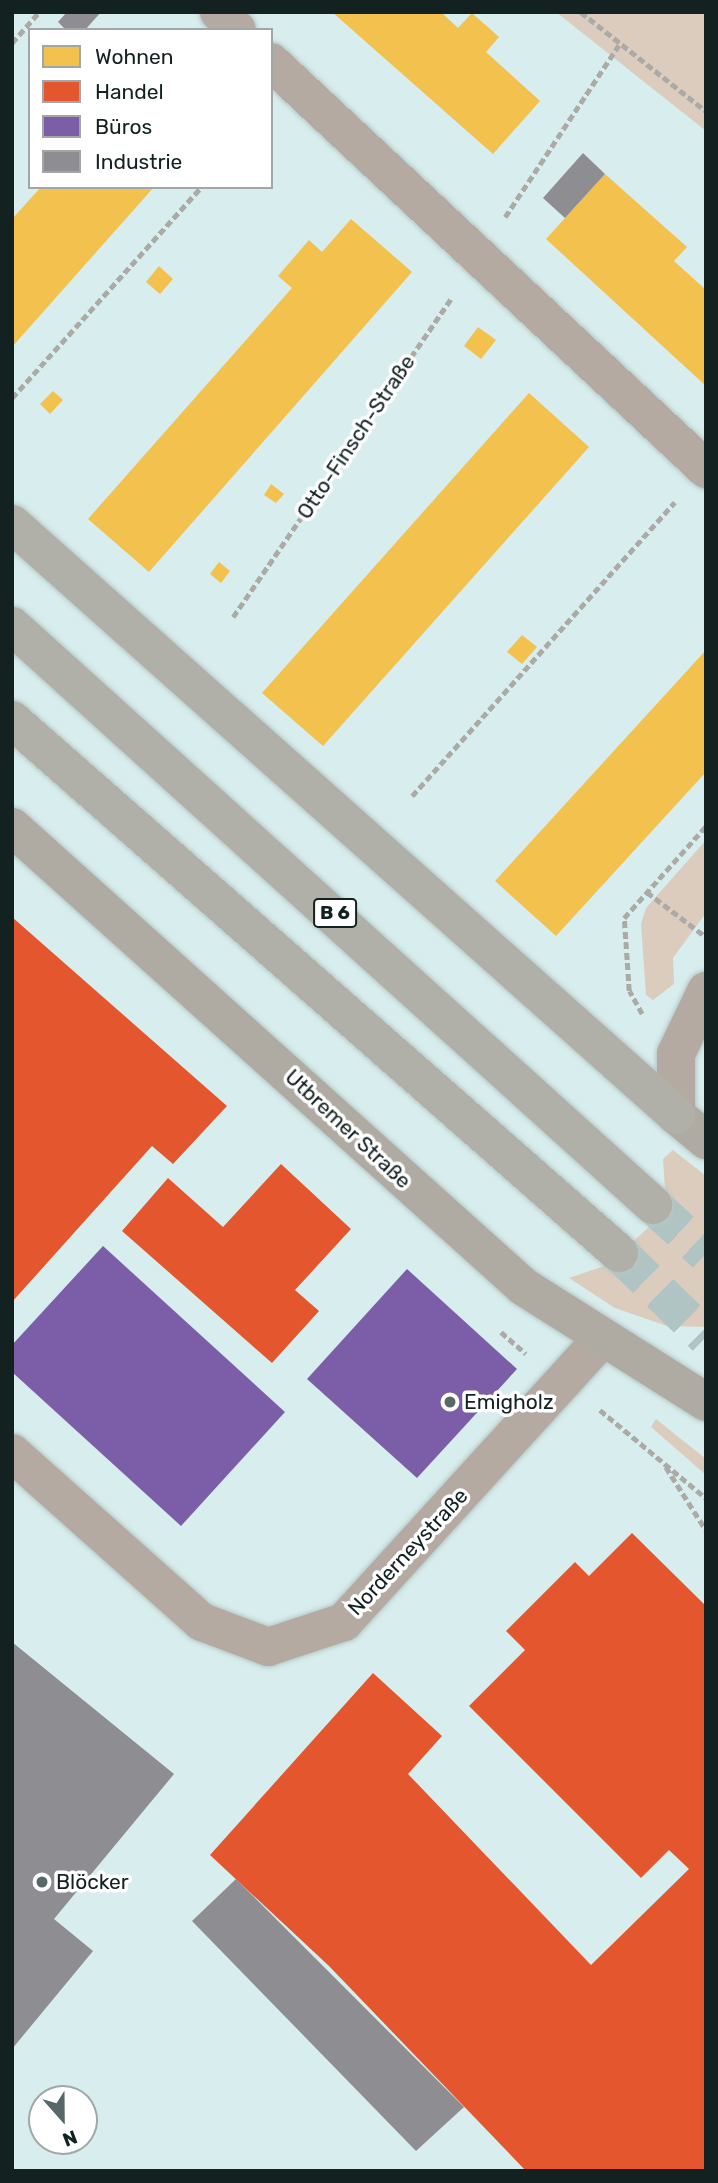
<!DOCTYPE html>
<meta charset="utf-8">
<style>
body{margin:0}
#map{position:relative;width:718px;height:2183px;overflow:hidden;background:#d8eded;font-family:Rubik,sans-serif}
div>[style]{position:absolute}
.green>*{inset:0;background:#dcccbe}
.homes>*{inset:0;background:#f2c14e}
.shops>*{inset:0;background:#e4572e}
.offices>*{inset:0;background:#7b5ea7}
.industry>*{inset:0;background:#8d8d92}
.highway-tunnel>*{height:38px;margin-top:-19px;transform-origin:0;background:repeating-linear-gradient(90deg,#b1c4c4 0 38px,transparent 0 57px)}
.path>*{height:4.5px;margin-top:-2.25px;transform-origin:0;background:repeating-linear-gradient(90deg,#abaaa6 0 7px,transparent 0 10.5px)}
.roads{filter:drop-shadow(0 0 2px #b6c7c7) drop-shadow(0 0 2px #b6c7c7)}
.minor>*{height:38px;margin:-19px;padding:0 19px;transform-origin:19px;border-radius:19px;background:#b4aaa2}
.major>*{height:38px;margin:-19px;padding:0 19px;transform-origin:19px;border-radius:19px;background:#afaba3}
.highway>*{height:38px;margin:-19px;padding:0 19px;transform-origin:19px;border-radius:19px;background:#b0b0a9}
.dots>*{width:19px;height:19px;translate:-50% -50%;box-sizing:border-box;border:4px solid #fff;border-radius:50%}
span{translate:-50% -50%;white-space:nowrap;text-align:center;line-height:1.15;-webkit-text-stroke:7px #fff;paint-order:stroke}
.shield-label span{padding:2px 5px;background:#fff;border:2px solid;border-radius:5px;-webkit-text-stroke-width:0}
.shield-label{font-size:19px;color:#132121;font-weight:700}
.street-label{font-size:21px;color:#132121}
.poi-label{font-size:21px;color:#132121}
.left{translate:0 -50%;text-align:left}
.frame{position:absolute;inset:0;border:14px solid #132121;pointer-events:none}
.legend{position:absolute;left:28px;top:28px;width:245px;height:161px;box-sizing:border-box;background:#fff;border:2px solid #a1a6a6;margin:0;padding:9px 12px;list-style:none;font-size:21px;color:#132121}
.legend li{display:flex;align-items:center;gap:14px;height:35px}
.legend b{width:35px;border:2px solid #a1a6a6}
.north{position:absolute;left:28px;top:2085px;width:70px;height:70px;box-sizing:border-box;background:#fff;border:2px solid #a1a6a6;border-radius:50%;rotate:159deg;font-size:19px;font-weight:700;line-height:28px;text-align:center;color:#132121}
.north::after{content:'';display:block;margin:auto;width:24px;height:32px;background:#586868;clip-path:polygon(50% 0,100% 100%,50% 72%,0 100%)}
</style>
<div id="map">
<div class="green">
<div style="clip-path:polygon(556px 12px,706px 12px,706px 131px)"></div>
<div style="clip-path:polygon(706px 840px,706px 913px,673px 958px,674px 984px,653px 1000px,646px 995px,641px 924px,646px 908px)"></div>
<div style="clip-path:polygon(673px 1150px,706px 1176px,706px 1327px,667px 1326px,615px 1308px,569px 1278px,607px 1265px,649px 1227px,665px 1189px,663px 1159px)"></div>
<div style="clip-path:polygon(656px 1419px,706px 1459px,706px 1475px,651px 1427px)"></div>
</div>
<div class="homes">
<div style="clip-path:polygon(332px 12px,441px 12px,458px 28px,472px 13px,499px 37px,486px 52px,540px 101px,493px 154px)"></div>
<div style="clip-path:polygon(605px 174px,687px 247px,674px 261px,706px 290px,706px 386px,546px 239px)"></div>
<div style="clip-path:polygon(41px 187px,154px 187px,12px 347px,12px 219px)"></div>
<div style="clip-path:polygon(351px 219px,412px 272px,149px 572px,88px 519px,292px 288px,278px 276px,309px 240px,322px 252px)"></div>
<div style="clip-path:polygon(159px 266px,173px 279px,160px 294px,146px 282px)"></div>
<div style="clip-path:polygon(478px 327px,496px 340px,481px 359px,464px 346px)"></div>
<div style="clip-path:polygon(53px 391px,63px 400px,50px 414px,40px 404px)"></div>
<div style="clip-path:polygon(529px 393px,589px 447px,323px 746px,262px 693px)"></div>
<div style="clip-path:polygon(271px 484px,284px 494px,276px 503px,264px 495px)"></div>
<div style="clip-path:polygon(219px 562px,230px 571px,221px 583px,210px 574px)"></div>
<div style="clip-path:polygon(522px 635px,537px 647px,522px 664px,507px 652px)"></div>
<div style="clip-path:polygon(706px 650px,706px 772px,556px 936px,495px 881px)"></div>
</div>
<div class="shops">
<div style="clip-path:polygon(12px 917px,227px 1106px,173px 1164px,152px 1146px,12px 1302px)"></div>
<div style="clip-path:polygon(281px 1164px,351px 1229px,295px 1290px,319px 1311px,272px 1363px,122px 1231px,168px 1178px,223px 1227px)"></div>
<div style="clip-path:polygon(632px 1533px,706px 1606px,706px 2171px,526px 2171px,329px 1966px,210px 1855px,373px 1673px,442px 1736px,408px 1774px,591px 1965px,689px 1869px,669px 1850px,641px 1878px,469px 1706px,525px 1650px,506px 1631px,575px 1562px,589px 1576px)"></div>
</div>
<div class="offices">
<div style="clip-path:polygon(103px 1246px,285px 1412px,181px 1526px,12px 1372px,12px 1345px)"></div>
<div style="clip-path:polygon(407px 1269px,517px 1369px,417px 1478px,307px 1379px)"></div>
</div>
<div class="industry">
<div style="clip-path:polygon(67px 12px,101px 12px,85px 30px,66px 30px,58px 22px)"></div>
<div style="clip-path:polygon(583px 153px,605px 174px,565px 218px,543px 198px)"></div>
<div style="clip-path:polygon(12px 1642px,174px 1774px,54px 1919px,93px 1951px,12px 2049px)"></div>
<div style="clip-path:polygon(236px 1879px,464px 2107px,416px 2151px,192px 1921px)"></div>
</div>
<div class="highway-tunnel">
<div style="left:653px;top:1205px;width:72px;rotate:42.8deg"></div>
<div style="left:619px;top:1253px;width:121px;rotate:44deg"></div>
</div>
<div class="path">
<div style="left:581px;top:12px;width:159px;rotate:38.4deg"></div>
<div style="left:12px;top:43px;width:41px;rotate:-48.9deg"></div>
<div style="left:505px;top:217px;width:206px;rotate:-56.5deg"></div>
<div style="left:12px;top:398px;width:283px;rotate:-48.1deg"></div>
<div style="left:233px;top:617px;width:388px;rotate:-55.6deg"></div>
<div style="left:412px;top:796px;width:394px;rotate:-48.2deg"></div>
<div style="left:647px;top:892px;width:74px;rotate:37.3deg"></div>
<div style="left:642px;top:1014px;width:26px;rotate:-119deg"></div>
<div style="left:629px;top:991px;width:73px;rotate:-93.9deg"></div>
<div style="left:624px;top:918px;width:123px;rotate:-48.3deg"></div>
<div style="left:501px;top:1332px;width:33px;rotate:41deg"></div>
<div style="left:600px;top:1410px;width:138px;rotate:39.7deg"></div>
<div style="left:666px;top:1467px;width:75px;rotate:57.6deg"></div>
</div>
<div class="roads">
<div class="minor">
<div style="left:219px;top:12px;width:25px;rotate:45deg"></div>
<div style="left:271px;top:62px;width:596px;rotate:43.1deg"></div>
<div style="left:676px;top:1115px;width:61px;rotate:-90deg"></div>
<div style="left:676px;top:1054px;width:70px;rotate:-64.5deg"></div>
<div style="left:12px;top:1453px;width:254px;rotate:41.7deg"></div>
<div style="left:202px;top:1622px;width:71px;rotate:20.7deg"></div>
<div style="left:268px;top:1647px;width:80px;rotate:-18.2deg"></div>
<div style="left:344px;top:1622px;width:384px;rotate:-47.7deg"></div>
</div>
<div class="major">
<div style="left:12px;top:827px;width:688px;rotate:41.94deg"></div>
<div style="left:524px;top:1287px;width:215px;rotate:32.3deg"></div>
<div style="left:676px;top:1115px;width:39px;rotate:40deg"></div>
</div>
<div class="highway">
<div style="left:12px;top:524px;width:889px;rotate:41.67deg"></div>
<div style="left:12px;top:626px;width:864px;rotate:42.09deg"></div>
<div style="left:12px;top:720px;width:808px;rotate:41.29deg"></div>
</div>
</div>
<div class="dots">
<div style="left:450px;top:1402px;background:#586868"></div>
<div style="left:42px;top:1882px;background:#586868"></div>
</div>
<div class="shield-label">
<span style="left:335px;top:913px">B 6</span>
</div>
<div class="street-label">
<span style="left:356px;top:437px;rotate:-56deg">Otto-Finsch-Straße</span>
<span style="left:348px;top:1129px;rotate:43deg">Utbremer Straße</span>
<span style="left:408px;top:1552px;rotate:-47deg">Norderneystraße</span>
</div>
<div class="poi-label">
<span class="left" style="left:464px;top:1402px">Emigholz</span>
<span class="left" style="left:56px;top:1882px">Blöcker</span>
</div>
<div class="frame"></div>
<ul class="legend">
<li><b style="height:19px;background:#f2c14e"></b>Wohnen</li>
<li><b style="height:19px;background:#e4572e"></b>Handel</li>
<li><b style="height:19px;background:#7b5ea7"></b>Büros</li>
<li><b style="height:19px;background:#8d8d92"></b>Industrie</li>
</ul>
<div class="north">N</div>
</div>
